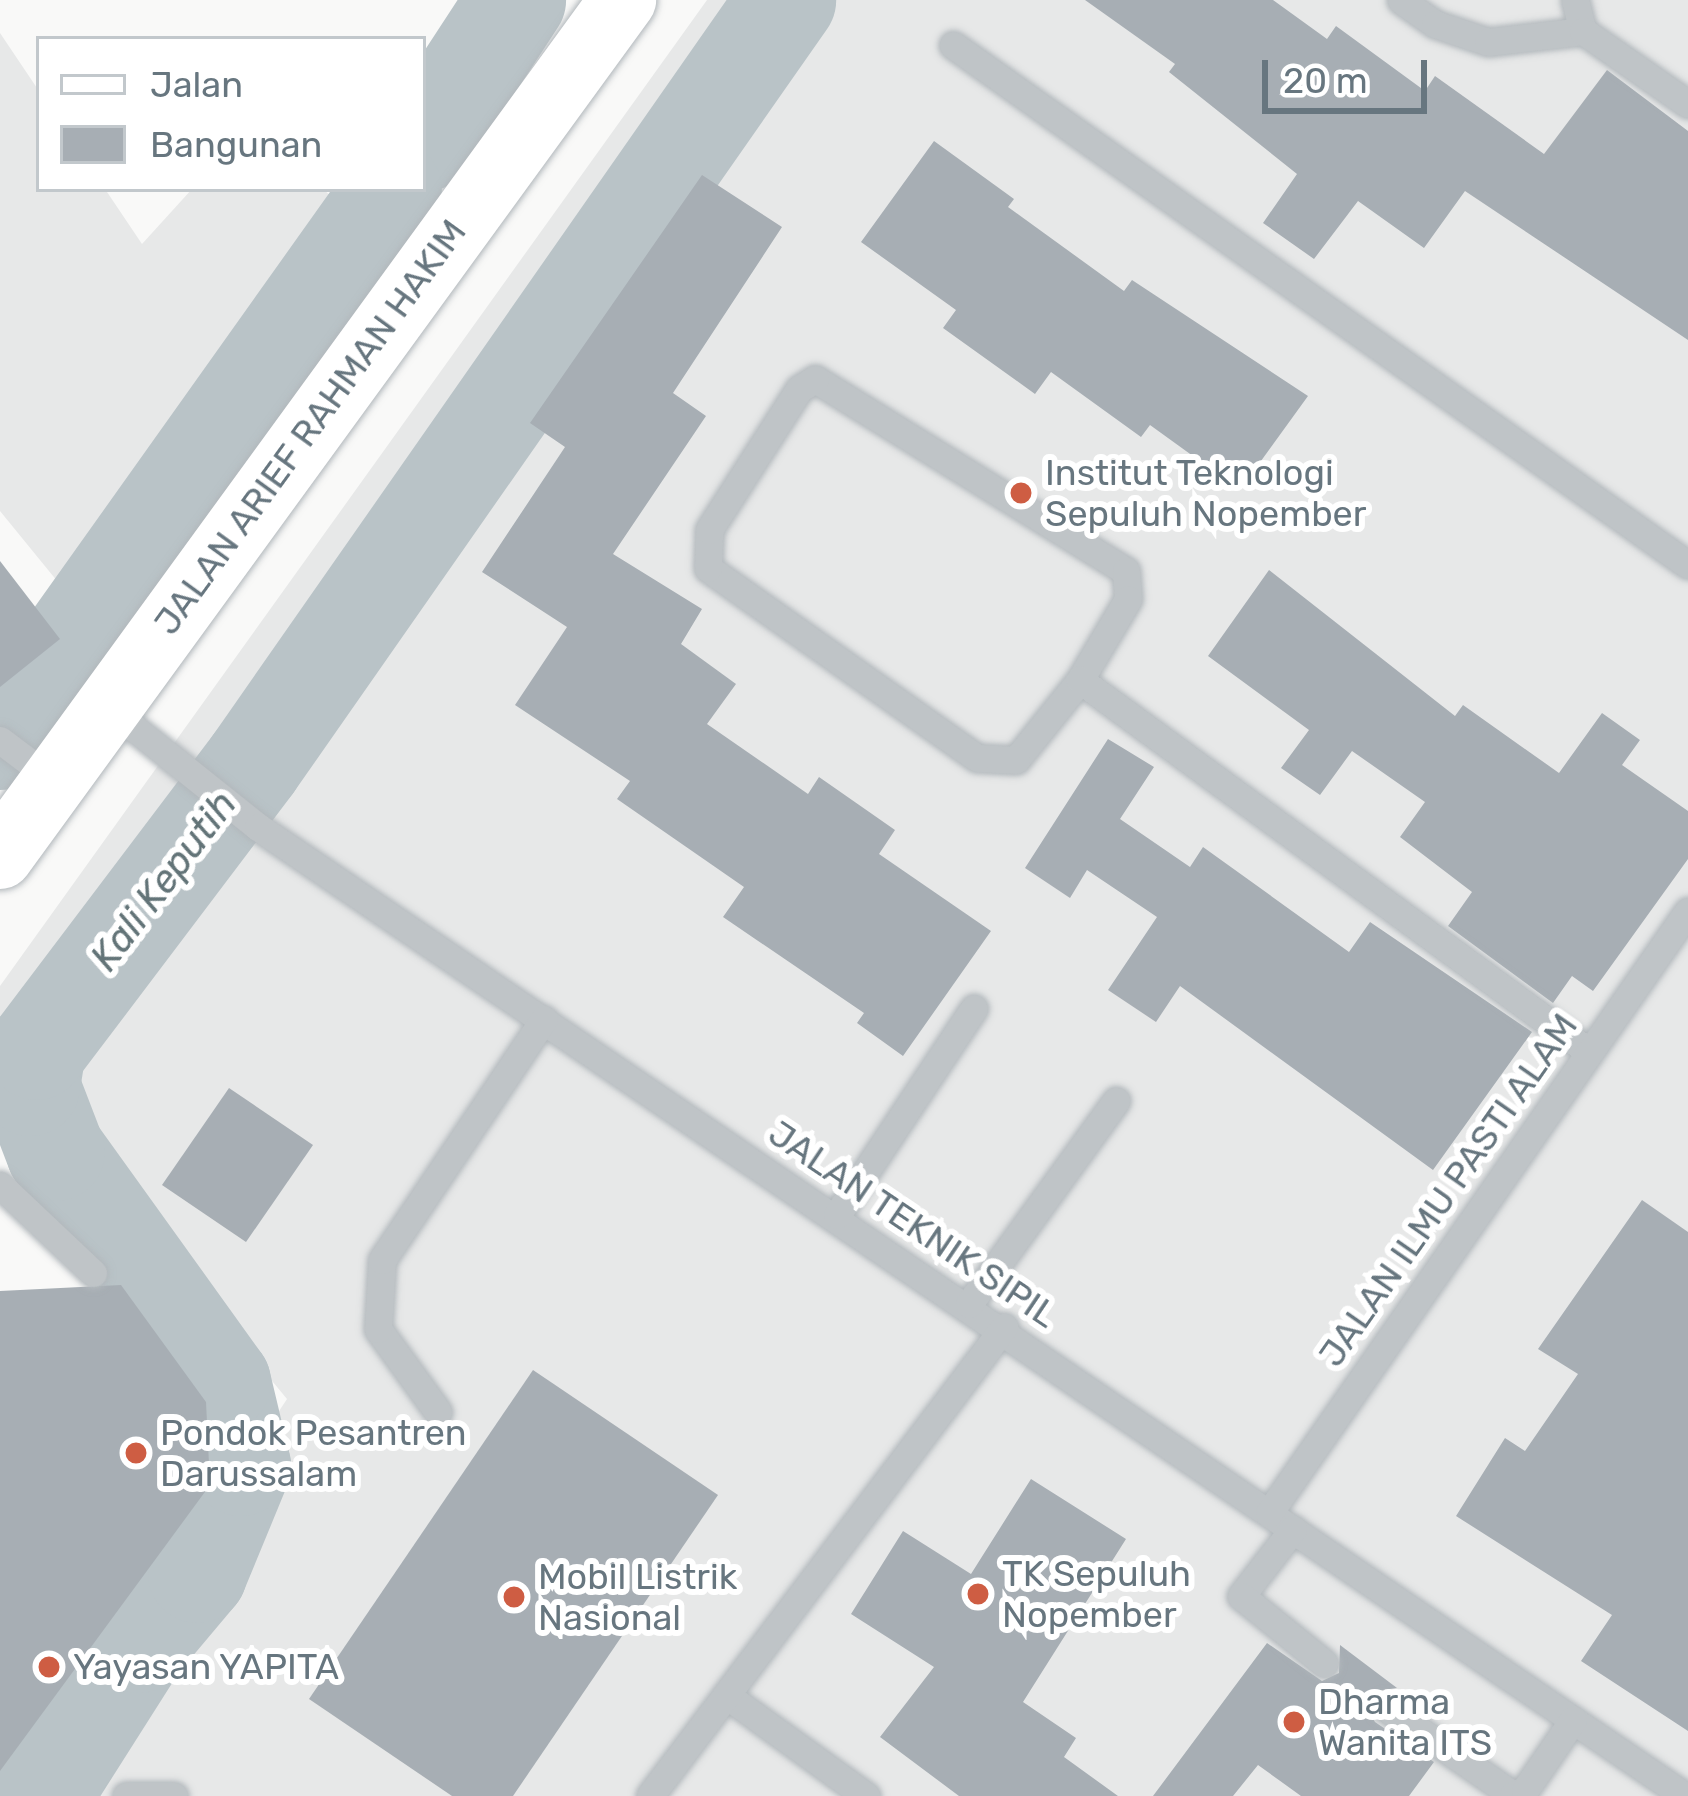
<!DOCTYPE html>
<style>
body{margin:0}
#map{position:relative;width:1688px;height:1796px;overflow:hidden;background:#f9f9f8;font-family:Rubik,sans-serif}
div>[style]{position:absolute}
.built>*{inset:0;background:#e7e8e8}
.river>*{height:99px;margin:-49.5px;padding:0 49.5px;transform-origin:49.5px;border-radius:49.5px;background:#b9c3c7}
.building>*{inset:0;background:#a7aeb4}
.roads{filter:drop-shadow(0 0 3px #b2b8bc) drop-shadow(0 0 3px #b2b8bc)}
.service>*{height:27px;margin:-13.5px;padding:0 13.5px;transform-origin:13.5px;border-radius:13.5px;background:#bfc4c7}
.secondary>*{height:66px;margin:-33px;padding:0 33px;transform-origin:33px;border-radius:33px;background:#fff}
.dots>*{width:33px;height:33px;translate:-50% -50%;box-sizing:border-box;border:6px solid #fff;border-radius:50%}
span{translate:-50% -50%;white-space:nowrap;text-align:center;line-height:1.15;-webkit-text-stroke:12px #fff;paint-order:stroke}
.street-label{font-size:36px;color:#67767f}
.poi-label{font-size:36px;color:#67767f}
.left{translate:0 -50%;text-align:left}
.water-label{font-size:39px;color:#637478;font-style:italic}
.legend{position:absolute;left:36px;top:36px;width:390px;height:156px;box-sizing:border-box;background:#fff;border:3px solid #c2c8cc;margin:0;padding:15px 21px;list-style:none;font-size:36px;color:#67767f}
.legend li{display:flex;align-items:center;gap:24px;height:60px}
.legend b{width:60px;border:3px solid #c2c8cc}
.scale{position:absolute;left:1262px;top:60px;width:165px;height:54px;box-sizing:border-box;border:6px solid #67767f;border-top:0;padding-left:15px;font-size:36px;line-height:42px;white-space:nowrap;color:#67767f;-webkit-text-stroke:9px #fff;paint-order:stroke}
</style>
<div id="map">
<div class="built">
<div style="clip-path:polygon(707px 0,1688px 0,1688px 1796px,23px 1796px,287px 1399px,0 1051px,0 986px)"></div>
<div style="clip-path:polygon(0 33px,39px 91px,39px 189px,105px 189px,142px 244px,192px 189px,323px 189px,363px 225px,84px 614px,0 511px)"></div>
</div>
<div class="river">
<div style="left:423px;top:142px;width:170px;rotate:-56.8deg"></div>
<div style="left:0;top:740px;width:676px;rotate:-54.57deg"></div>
<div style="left:41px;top:1796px;width:181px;rotate:-57.6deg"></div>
<div style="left:138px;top:1643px;width:92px;rotate:-49.9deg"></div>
<div style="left:197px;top:1573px;width:116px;rotate:-67.6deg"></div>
<div style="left:241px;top:1466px;width:86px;rotate:-103.4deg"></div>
<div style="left:221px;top:1382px;width:284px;rotate:-125.7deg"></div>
<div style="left:55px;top:1151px;width:70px;rotate:-111deg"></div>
<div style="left:30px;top:1086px;width:36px;rotate:-81deg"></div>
<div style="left:36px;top:1050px;width:360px;rotate:-52.9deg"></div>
<div style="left:253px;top:763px;width:931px;rotate:-55.06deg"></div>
</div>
<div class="building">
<div style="clip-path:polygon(1085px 0,1273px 0,1327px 39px,1336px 26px,1425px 91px,1435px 76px,1544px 154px,1607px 70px,1688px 131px,1688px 340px,1465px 191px,1424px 248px,1358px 201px,1314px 259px,1263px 223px,1297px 174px,1169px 72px,1175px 64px)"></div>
<div style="clip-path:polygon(934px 141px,1014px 199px,1008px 207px,1124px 291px,1132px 280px,1308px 396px,1240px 490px,1150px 425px,1141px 437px,1051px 372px,1035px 394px,943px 328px,956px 310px,861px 242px)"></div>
<div style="clip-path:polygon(702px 175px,782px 227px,673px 393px,706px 416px,613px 554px,702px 609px,681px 644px,736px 684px,707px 724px,808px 794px,819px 777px,895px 830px,879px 854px,991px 931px,903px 1056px,857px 1023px,864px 1013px,723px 917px,744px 887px,617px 799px,630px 781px,515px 705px,567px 627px,482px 572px,565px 447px,530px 423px)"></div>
<div style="clip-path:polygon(0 561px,60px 639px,0 687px)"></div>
<div style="clip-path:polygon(1269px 570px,1455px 716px,1463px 705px,1559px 773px,1602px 713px,1640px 740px,1622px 765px,1688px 811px,1688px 859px,1593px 991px,1572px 976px,1553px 1003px,1448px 926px,1472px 892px,1400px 837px,1425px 802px,1352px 751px,1320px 795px,1281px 768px,1309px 730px,1208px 656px)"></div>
<div style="clip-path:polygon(1108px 739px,1154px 767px,1120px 819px,1190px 867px,1203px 847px,1349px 952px,1370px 922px,1532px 1032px,1433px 1170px,1180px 986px,1156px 1022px,1108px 990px,1157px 917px,1087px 870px,1070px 898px,1025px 868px)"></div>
<div style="clip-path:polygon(229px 1088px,313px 1145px,246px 1242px,162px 1185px)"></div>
<div style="clip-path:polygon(1642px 1200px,1688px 1232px,1688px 1731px,1581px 1661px,1612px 1615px,1456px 1516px,1505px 1438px,1525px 1451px,1578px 1374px,1538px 1349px)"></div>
<div style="clip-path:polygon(121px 1285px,206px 1402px,210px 1485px,0 1771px,0 1291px)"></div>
<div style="clip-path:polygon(533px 1370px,718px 1495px,513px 1796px,452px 1796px,309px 1699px)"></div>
<div style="clip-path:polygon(1031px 1479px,1126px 1539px,1023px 1702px,1076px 1738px,1064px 1757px,1118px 1796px,959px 1796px,880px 1737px,934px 1667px,851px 1614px,903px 1531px,971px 1574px)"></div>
<div style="clip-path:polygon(1267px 1643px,1322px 1681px,1339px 1673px,1340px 1645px,1397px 1688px,1376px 1691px,1367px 1707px,1375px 1722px,1434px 1762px,1409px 1796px,1301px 1796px,1258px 1765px,1233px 1796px,1153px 1796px)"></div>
</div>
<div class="roads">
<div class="service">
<div style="left:1401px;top:0;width:42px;rotate:35.2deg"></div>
<div style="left:1435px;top:24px;width:56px;rotate:18.8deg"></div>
<div style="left:1488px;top:42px;width:96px;rotate:-6.6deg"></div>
<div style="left:1575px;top:0;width:32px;rotate:76deg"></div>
<div style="left:1583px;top:31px;width:128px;rotate:34.8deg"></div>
<div style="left:953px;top:45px;width:900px;rotate:35.28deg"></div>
<div style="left:815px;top:379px;width:365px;rotate:31.7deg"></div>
<div style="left:1126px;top:571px;width:28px;rotate:86deg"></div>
<div style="left:1128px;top:599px;width:94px;rotate:120.7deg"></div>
<div style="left:1080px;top:680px;width:102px;rotate:128.7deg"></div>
<div style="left:1016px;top:760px;width:39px;rotate:-177deg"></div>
<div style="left:977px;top:758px;width:329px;rotate:-144.8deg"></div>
<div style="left:708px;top:568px;width:38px;rotate:-88deg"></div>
<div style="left:709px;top:530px;width:167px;rotate:-57.4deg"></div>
<div style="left:799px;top:389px;width:19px;rotate:-32deg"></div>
<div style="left:1080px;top:680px;width:629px;rotate:36.14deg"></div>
<div style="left:109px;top:708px;width:191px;rotate:38.6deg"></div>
<div style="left:258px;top:827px;width:1725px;rotate:34.18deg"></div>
<div style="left:0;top:740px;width:66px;rotate:37deg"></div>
<div style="left:0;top:1185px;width:128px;rotate:43.4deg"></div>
<div style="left:837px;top:1215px;width:248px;rotate:-56.5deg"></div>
<div style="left:969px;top:1304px;width:251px;rotate:-54.1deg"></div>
<div style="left:438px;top:1412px;width:102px;rotate:-125.9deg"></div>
<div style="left:378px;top:1329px;width:69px;rotate:-86.7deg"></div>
<div style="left:382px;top:1260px;width:290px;rotate:-56.1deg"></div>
<div style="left:1269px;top:1513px;width:733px;rotate:-55.16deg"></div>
<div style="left:1293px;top:1529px;width:85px;rotate:127.8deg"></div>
<div style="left:1241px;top:1596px;width:107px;rotate:38.9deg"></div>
<div style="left:726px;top:1695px;width:173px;rotate:35.8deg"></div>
<div style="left:1385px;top:1707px;width:155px;rotate:34.5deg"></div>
<div style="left:1513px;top:1795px;width:13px;rotate:-23deg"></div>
<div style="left:1525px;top:1790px;width:85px;rotate:-55.6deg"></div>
<div style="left:126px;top:1796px;width:48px"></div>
<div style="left:650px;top:1796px;width:588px;rotate:-52.95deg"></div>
</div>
<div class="secondary">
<div style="left:0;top:856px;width:1059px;rotate:-53.95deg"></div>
</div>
</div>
<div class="dots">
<div style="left:1021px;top:493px;background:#ce5d43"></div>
<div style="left:136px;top:1453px;background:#ce5d43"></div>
<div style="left:978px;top:1594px;background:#ce5d43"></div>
<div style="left:514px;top:1597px;background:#ce5d43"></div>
<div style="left:49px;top:1667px;background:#ce5d43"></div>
<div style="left:1294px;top:1722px;background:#ce5d43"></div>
</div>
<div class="street-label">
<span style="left:310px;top:427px;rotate:-54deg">JALAN ARIEF RAHMAN HAKIM</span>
<span style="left:1448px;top:1190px;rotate:-55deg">JALAN ILMU PASTI ALAM</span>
<span style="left:913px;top:1224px;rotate:34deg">JALAN TEKNIK SIPIL</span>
</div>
<div class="poi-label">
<span class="left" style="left:1045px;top:493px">Institut Teknologi<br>Sepuluh Nopember</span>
<span class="left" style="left:160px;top:1453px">Pondok Pesantren<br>Darussalam</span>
<span class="left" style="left:1002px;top:1594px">TK Sepuluh<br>Nopember</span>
<span class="left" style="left:538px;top:1597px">Mobil Listrik<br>Nasional</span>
<span class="left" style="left:73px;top:1667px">Yayasan YAPITA</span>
<span class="left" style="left:1318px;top:1722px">Dharma<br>Wanita ITS</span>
</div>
<div class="water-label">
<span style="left:164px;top:881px;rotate:-53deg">Kali Keputih</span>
</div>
<ul class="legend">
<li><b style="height:15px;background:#fff"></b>Jalan</li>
<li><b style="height:33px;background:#a7aeb4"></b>Bangunan</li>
</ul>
<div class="scale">20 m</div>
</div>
